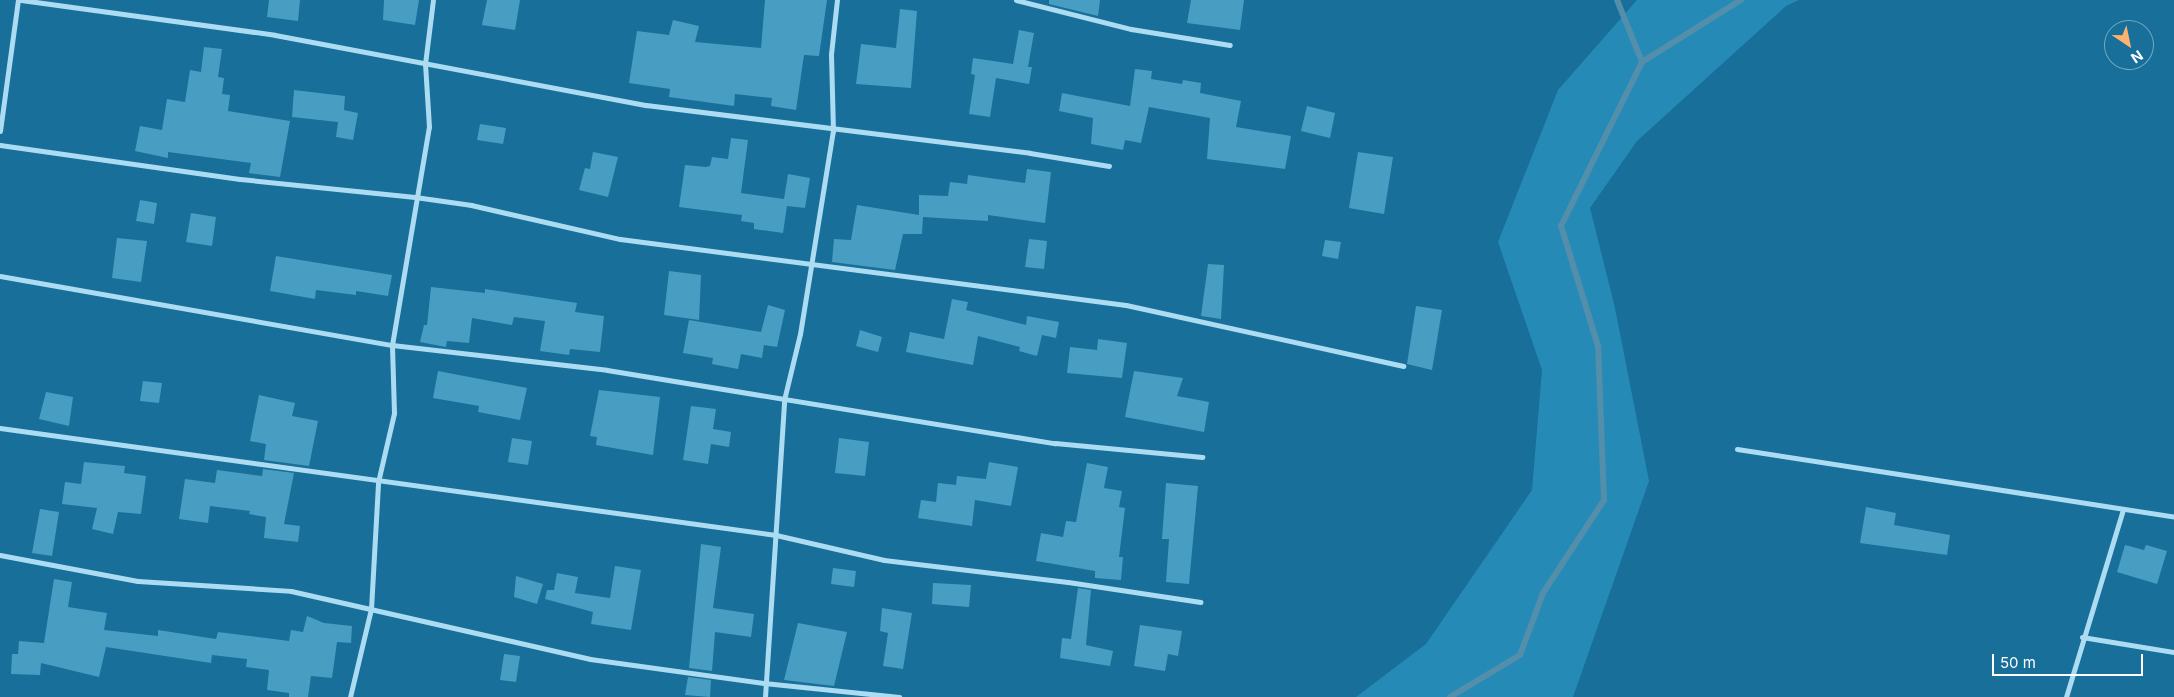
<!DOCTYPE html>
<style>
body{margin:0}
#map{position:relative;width:2174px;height:697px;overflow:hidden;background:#176f9a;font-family:Inter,sans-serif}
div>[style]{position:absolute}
.green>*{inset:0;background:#268ab7}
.stream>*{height:6px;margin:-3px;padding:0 3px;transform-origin:3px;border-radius:3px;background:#538fab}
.building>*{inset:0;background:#489dc3}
.minor>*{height:5px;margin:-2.5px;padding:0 2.5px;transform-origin:2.5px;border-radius:2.5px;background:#acdcf2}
span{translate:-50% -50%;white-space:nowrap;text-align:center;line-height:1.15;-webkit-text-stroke:4px #176f9a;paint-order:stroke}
.north{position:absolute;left:2104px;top:20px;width:50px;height:50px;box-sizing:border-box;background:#176f9a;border:1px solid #74a9c2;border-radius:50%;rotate:146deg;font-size:14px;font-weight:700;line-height:20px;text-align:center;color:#fff}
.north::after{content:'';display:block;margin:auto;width:18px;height:22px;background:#ffb26d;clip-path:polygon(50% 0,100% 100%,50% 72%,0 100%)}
.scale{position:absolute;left:1992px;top:654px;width:151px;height:22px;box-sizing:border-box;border:2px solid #fff;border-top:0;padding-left:6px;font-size:15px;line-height:18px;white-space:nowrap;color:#fff;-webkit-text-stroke:4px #176f9a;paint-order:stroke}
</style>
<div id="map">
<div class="green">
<div style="clip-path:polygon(1637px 0,1799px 0,1786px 6px,1637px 141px,1590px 208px,1615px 308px,1649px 481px,1573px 697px,1356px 697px,1426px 644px,1532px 490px,1542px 370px,1498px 242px,1558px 90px)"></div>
</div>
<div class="stream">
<div style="left:1617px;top:0;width:67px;rotate:68deg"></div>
<div style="left:1450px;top:697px;width:82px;rotate:-31deg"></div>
<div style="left:1520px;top:655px;width:66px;rotate:-69.6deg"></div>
<div style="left:1543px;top:593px;width:111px;rotate:-56.7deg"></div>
<div style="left:1604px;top:500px;width:154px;rotate:-92.2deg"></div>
<div style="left:1598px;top:346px;width:126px;rotate:-107.1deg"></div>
<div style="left:1561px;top:226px;width:183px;rotate:-63.7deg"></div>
<div style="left:1642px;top:62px;width:117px;rotate:-32.1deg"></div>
</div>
<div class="building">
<div style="clip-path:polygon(269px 0,300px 0,298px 21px,267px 17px)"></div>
<div style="clip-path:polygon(384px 0,419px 0,415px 25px,383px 20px)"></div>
<div style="clip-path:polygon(487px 0,520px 0,515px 30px,482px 25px)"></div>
<div style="clip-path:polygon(765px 0,827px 0,819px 56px,804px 55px,796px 110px,771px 106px,772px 98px,735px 94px,734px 106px,669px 97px,670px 89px,629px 83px,637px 31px,669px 35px,673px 20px,699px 26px,695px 42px,761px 48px)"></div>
<div style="clip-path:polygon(1049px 0,1100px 0,1098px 16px,1049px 4px)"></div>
<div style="clip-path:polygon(1191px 0,1244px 0,1240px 30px,1187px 23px)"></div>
<div style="clip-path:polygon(900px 9px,917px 11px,911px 88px,856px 84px,861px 44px,896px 48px)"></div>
<div style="clip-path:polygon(1019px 30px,1034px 33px,1028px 67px,1032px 67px,1029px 84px,996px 78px,990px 117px,969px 114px,975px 75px,971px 74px,973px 58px,1013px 64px)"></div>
<div style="clip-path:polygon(204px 47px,222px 49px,218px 77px,224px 78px,222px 94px,230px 95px,228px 111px,290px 121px,280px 177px,249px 173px,251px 163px,168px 152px,168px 158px,135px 151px,140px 126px,162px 130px,167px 99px,185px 102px,190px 70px,201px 72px)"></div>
<div style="clip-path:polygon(1135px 69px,1152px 71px,1151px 79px,1182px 84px,1183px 80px,1201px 83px,1200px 93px,1241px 101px,1236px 127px,1291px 136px,1285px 169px,1207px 159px,1210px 118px,1149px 107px,1141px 143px,1125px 140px,1123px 150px,1091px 144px,1093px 118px,1059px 111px,1062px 93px,1130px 106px)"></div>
<div style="clip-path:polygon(294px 90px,345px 96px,344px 110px,358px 113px,353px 140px,336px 137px,338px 122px,292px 117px)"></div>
<div style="clip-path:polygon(1307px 106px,1335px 113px,1330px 138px,1301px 131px)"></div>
<div style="clip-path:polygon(480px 124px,506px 128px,503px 144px,477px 140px)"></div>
<div style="clip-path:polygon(731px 138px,748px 140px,741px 193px,784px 199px,788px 174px,810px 178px,805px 208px,787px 206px,783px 233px,754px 229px,754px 223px,741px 221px,742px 215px,679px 207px,685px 165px,706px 167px,710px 166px,712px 157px,728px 159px)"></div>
<div style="clip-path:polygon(593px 152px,618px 157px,608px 197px,579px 190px,585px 168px,590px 169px)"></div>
<div style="clip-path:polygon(1358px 152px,1393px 157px,1384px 214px,1349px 208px)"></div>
<div style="clip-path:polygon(1027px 169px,1051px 172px,1045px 223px,988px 215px,988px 221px,923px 217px,922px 234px,903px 234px,895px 270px,832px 262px,834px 239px,851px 240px,857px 205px,919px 215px,919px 195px,948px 196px,950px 182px,967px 184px,968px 175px,1025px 183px)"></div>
<div style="clip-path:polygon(140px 200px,157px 203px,154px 224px,136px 221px)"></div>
<div style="clip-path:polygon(191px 213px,216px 217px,212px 246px,186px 242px)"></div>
<div style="clip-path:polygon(117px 238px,147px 241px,141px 282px,112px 278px)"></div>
<div style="clip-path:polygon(1029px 239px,1047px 241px,1044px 269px,1025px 267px)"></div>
<div style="clip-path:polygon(1325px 240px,1341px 242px,1338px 259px,1322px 256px)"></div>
<div style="clip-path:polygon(276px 256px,392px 275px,388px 296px,356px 291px,356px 295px,316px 290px,315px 299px,270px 291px)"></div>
<div style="clip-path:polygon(1208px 264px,1224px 265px,1221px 319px,1201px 316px)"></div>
<div style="clip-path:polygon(669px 271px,701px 275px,699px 320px,664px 315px)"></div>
<div style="clip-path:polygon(431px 287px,485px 293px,485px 289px,577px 303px,575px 312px,604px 316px,600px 352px,570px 349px,569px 355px,540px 351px,545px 321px,514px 317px,512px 325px,472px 318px,469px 343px,447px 341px,446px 347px,420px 342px,424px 325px,427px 325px)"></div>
<div style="clip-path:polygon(952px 299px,968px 302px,966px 310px,1026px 325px,1027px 316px,1059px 322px,1056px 338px,1042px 335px,1037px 356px,1019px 351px,1020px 347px,978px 336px,973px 365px,906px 352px,910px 332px,944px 339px)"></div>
<div style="clip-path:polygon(768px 305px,785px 310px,777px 347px,764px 345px,762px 358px,741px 354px,738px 369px,712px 364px,713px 358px,683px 353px,689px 320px,761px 332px)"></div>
<div style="clip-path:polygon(1416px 306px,1442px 310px,1432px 370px,1407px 364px)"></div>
<div style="clip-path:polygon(860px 330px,882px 337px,878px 352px,856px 346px)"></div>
<div style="clip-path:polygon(1098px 339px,1127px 343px,1122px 378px,1067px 373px,1070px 347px,1097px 350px)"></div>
<div style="clip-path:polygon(438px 371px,527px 388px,520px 420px,478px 412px,479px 406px,433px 398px)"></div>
<div style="clip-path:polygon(1134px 371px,1183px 378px,1177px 396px,1209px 402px,1204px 432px,1125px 417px)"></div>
<div style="clip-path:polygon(143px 381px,162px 383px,159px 403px,140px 401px)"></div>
<div style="clip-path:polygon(599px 390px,660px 397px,653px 455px,596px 445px,597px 437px,590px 436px)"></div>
<div style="clip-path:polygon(46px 392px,73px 397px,69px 426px,39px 419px)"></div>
<div style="clip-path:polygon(259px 395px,295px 403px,292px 416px,318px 421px,309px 466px,264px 460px,266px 444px,250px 441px)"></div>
<div style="clip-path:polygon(691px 406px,716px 409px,713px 429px,731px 432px,729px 447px,711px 444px,708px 464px,683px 460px)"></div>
<div style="clip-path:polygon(512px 438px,532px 441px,528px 465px,508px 462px)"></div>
<div style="clip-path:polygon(839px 438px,869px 442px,865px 476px,835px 473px)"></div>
<div style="clip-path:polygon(84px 462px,125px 466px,124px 473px,146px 476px,141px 514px,118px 512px,113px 534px,92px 529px,97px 508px,62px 504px,65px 482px,81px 484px)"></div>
<div style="clip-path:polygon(989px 462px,1018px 467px,1011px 506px,975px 500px,972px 526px,918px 518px,921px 500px,936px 502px,938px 483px,956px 485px,957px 476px,986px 479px)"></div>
<div style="clip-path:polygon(1087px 463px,1108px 467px,1104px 488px,1122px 491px,1119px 507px,1125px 508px,1119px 557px,1123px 557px,1121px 580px,1095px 578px,1095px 571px,1036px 561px,1041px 533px,1063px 537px,1066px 521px,1076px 522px)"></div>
<div style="clip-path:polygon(263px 469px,294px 473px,284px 524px,300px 526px,298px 542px,264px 538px,266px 517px,249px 514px,250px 511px,210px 506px,208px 523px,179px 519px,185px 479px,215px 483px,217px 470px,262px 476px)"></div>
<div style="clip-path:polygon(1166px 483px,1198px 486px,1189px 584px,1166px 582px,1169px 539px,1162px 539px)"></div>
<div style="clip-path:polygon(1866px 507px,1896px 513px,1894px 525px,1950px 535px,1947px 555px,1860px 543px)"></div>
<div style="clip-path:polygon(40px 509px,59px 512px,52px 556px,32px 553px)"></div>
<div style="clip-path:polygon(701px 544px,721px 547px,713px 608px,754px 614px,751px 637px,715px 632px,712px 671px,689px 668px)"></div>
<div style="clip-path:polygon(2125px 545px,2144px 550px,2146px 545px,2167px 551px,2157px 584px,2117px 572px)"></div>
<div style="clip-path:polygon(615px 566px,641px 570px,631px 630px,591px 624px,593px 612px,545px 599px,547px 590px,554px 590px,557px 573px,578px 577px,575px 593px,610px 598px)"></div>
<div style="clip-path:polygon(833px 568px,856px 571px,854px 587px,831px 584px)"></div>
<div style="clip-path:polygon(516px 576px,543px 584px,537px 604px,514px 597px)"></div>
<div style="clip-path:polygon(54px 579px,72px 582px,68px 607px,107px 613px,104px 630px,158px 636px,158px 630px,216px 639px,218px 632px,289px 641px,291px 630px,303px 632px,307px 616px,324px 623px,352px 626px,351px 643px,337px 642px,332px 678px,311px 676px,308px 697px,289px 697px,289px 693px,267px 690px,269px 670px,246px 667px,247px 659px,212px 655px,211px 663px,106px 647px,99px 677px,41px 663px,40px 675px,11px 674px,12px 654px,18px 654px,19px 641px,44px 643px)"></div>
<div style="clip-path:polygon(933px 583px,971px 585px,969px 607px,932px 604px)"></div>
<div style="clip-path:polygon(1078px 588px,1091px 590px,1086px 645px,1113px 651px,1110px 666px,1060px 658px,1062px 638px,1071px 639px)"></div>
<div style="clip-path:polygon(882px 608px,912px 613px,903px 669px,883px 666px,888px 633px,880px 631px)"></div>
<div style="clip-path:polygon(798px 623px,847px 632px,834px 686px,784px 680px)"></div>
<div style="clip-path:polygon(1140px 625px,1182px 631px,1178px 656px,1168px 654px,1165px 671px,1134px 666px)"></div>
<div style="clip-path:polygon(504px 654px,520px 656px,516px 682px,500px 680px)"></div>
<div style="clip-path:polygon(688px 677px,711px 680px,710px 697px,685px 695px)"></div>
</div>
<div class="minor">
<div style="left:21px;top:0;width:256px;rotate:7.8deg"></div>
<div style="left:275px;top:35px;width:378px;rotate:10.7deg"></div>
<div style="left:646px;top:105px;width:387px;rotate:7.1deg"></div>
<div style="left:1030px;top:153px;width:80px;rotate:9.3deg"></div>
<div style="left:1016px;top:0;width:119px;rotate:14.2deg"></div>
<div style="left:1131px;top:29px;width:100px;rotate:9.2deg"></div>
<div style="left:0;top:131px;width:132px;rotate:-82.2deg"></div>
<div style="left:0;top:145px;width:242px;rotate:8.1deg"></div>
<div style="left:240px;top:179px;width:176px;rotate:5.9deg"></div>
<div style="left:415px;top:197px;width:57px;rotate:8.1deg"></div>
<div style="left:471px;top:205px;width:153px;rotate:12.9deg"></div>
<div style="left:620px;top:239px;width:510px;rotate:7.43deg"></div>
<div style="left:1126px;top:305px;width:284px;rotate:12.4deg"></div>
<div style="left:0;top:276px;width:398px;rotate:10deg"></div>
<div style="left:392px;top:345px;width:216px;rotate:6.6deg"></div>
<div style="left:607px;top:370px;width:454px;rotate:9.3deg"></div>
<div style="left:1055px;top:443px;width:148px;rotate:5.4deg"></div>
<div style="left:0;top:428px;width:783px;rotate:7.85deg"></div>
<div style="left:776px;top:535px;width:111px;rotate:13deg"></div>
<div style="left:884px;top:560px;width:185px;rotate:6.8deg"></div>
<div style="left:1068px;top:582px;width:134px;rotate:8.6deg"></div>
<div style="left:1737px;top:449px;width:442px;rotate:8.8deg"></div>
<div style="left:0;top:555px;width:140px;rotate:10.7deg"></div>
<div style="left:138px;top:581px;width:153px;rotate:3.7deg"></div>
<div style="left:291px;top:591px;width:307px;rotate:12.8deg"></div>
<div style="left:590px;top:659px;width:176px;rotate:7.9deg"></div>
<div style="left:764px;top:683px;width:136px;rotate:5.9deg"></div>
<div style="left:2082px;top:637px;width:93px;rotate:9.3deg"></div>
<div style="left:350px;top:697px;width:90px;rotate:-76.6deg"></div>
<div style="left:371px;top:609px;width:127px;rotate:-86.8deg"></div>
<div style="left:378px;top:482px;width:71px;rotate:-76.9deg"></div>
<div style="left:394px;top:413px;width:68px;rotate:-91.7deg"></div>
<div style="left:392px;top:345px;width:221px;rotate:-80.4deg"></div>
<div style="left:429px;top:127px;width:63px;rotate:-93.6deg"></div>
<div style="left:425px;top:64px;width:64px;rotate:-82.9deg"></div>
<div style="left:765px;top:697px;width:298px;rotate:-86.3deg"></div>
<div style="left:784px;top:400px;width:68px;rotate:-76.4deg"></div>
<div style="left:800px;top:334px;width:206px;rotate:-80.8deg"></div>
<div style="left:833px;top:131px;width:77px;rotate:-91.5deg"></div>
<div style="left:831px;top:54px;width:54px;rotate:-83.7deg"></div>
<div style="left:2066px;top:697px;width:196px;rotate:-73.1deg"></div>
</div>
<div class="north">N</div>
<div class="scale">50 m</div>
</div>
